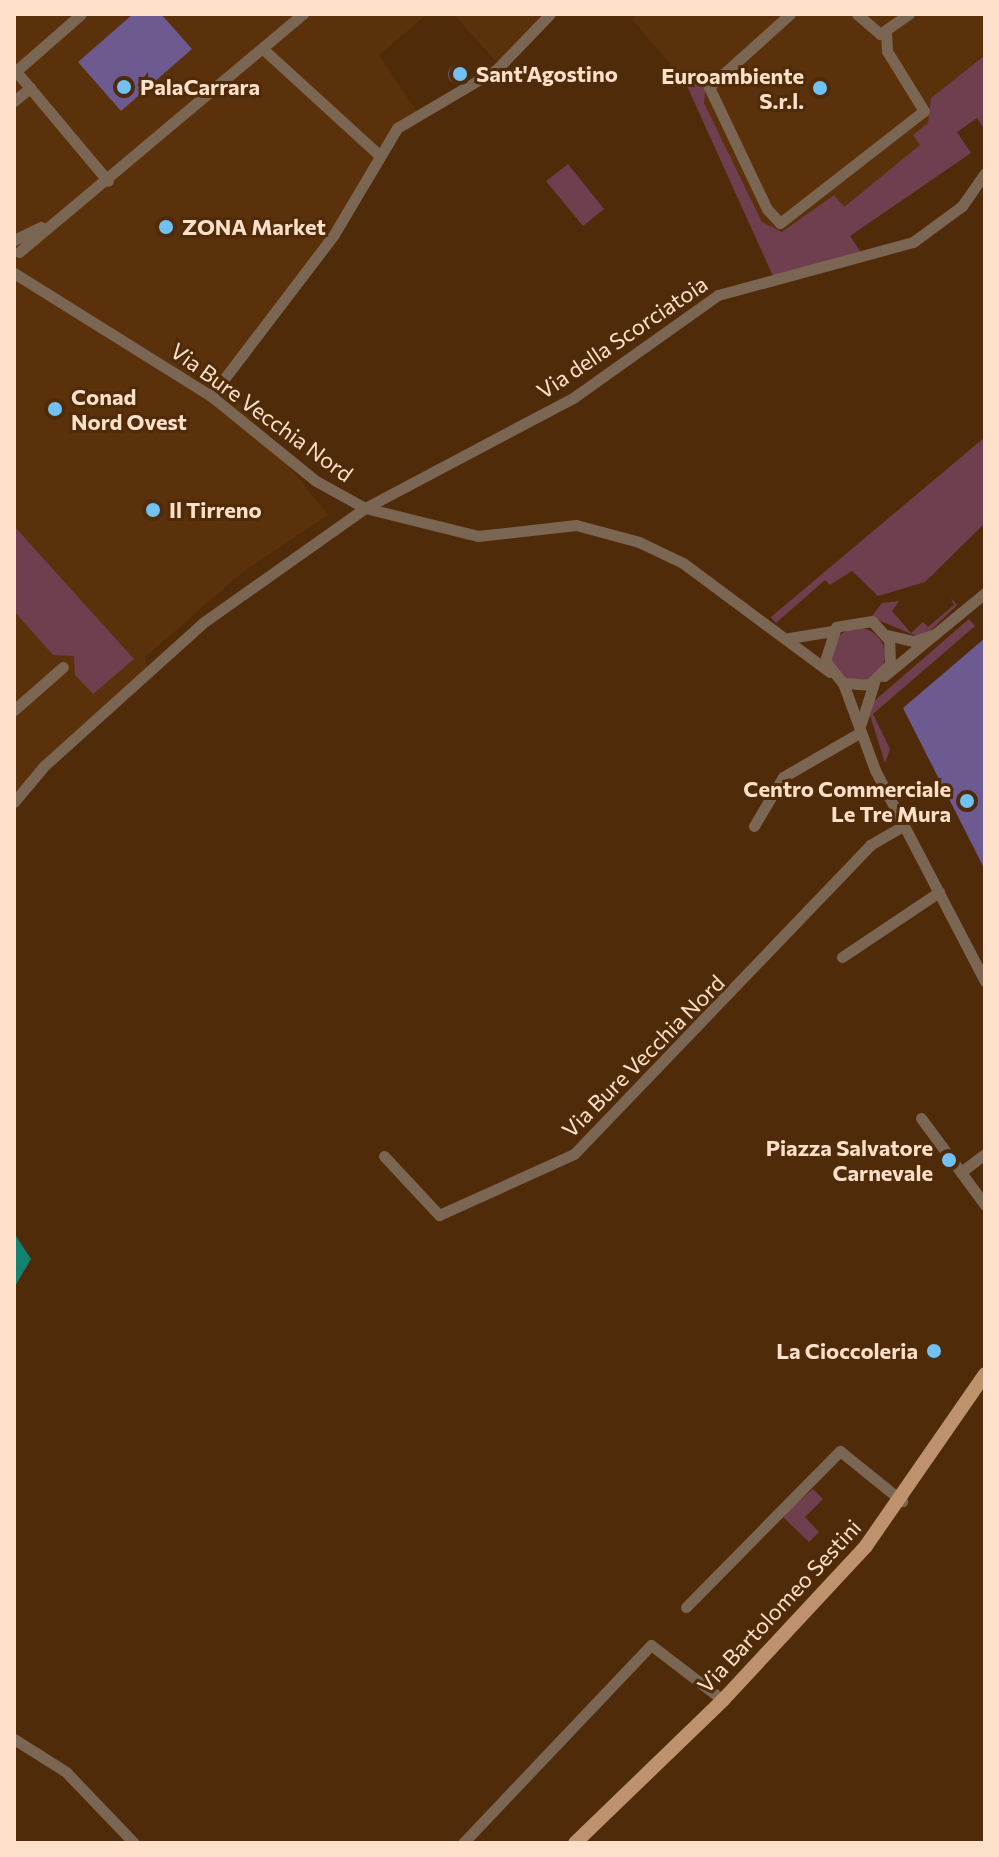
<!DOCTYPE html>
<style>
body{margin:0}
#map{position:relative;width:999px;height:1857px;overflow:hidden;background:#4f2b0a;font-family:Commissioner,sans-serif}
div>[style]{position:absolute}
.built>*{inset:0;background:#5a310a}
.green>*{inset:0;background:#6f3f4f}
.round{border-radius:50%}
.water>*{inset:0;background:#128271}
.building>*{inset:0;background:#6c5a90}
.minor>*{height:11px;margin:-5.5px;padding:0 5.5px;transform-origin:5.5px;border-radius:5.5px;background:#7b6553}
.major>*{height:14px;margin:-7px;padding:0 7px;transform-origin:7px;border-radius:7px;background:#bf926e}
.dots>*{width:22px;height:22px;translate:-50% -50%;box-sizing:border-box;border:4px solid #4f2b0a;border-radius:50%}
span{translate:-50% -50%;white-space:nowrap;text-align:center;line-height:1.15;-webkit-text-stroke:6px #4f2b0a;paint-order:stroke}
.poi-label{font-size:22px;color:#fde0ca;font-weight:700}
.left{translate:0 -50%;text-align:left}
.right{translate:-100% -50%;text-align:right}
.street-label{font-size:22px;color:#fde0ca}
.frame{position:absolute;inset:0;border:16px solid #fde0ca;pointer-events:none}
</style>
<div id="map">
<div class="built">
<div style="clip-path:polygon(14px 14px,427px 14px,379px 55px,419px 115px,402px 130px,229px 380px,230px 392px,328px 515px,243px 572px,145px 657px,150px 677px,43px 773px,14px 813px)"></div>
<div style="clip-path:polygon(453px 14px,555px 14px,503px 69px)"></div>
<div style="clip-path:polygon(638px 14px,985px 14px,985px 54px,931px 98px,928px 123px,913px 135px,921px 145px,843px 207px,833px 195px,794px 228px,776px 232px,762px 222px,704px 103px,707px 73px,683px 80px,632px 19px)"></div>
</div>
<div class="green">
<div style="clip-path:polygon(985px 55px,985px 130px,977px 118px,957px 132px,971px 153px,850px 236px,862px 254px,773px 276px,687px 86px,707px 74px,704px 103px,762px 222px,782px 232px,834px 195px,844px 207px,920px 145px,913px 135px,928px 123px,931px 98px)"></div>
<div style="clip-path:polygon(568px 164px,604px 209px,583px 226px,546px 181px)"></div>
<div style="clip-path:polygon(985px 437px,985px 523px,925px 582px,878px 596px,852px 571px,830px 585px,825px 580px,776px 623px,771px 617px)"></div>
<div style="clip-path:polygon(14px 526px,134px 659px,93px 694px,75px 675px,74px 656px,53px 655px,14px 611px)"></div>
<div style="clip-path:polygon(951px 598px,957px 605px,931px 630px,916px 636px,871px 617px,882px 603px,899px 601px,892px 611px,911px 633px,923px 622px,928px 627px,954px 605px)"></div>
<div style="clip-path:polygon(969px 619px,975px 626px,873px 714px,890px 749px,885px 763px,869px 712px,873px 702px)"></div>
<div class="round" style="left:831px;top:628px;width:54px;height:54px"></div>
<div style="clip-path:polygon(813px 1489px,823px 1499px,805px 1517px,819px 1532px,809px 1542px,782px 1516px)"></div>
</div>
<div class="water">
<div style="clip-path:polygon(14px 1233px,31px 1259px,14px 1288px)"></div>
</div>
<div class="building">
<div style="clip-path:polygon(133px 14px,161px 14px,192px 49px,121px 111px,78px 62px)"></div>
<div class="round" style="left:448px;top:64px;width:20px;height:20px"></div>
<div style="clip-path:polygon(985px 638px,985px 870px,903px 708px)"></div>
</div>
<div class="minor">
<div style="left:790px;top:14px;width:109px;rotate:138deg"></div>
<div style="left:709px;top:87px;width:135px;rotate:64.6deg"></div>
<div style="left:767px;top:209px;width:19px;rotate:47deg"></div>
<div style="left:780px;top:223px;width:182px;rotate:-37.9deg"></div>
<div style="left:924px;top:111px;width:70px;rotate:-121.7deg"></div>
<div style="left:887px;top:51px;width:19px;rotate:-93deg"></div>
<div style="left:857px;top:14px;width:30px;rotate:41deg"></div>
<div style="left:880px;top:34px;width:35px;rotate:-35deg"></div>
<div style="left:263px;top:49px;width:157px;rotate:42.4deg"></div>
<div style="left:14px;top:69px;width:146px;rotate:50deg"></div>
<div style="left:16px;top:71px;width:86px;rotate:-41.2deg"></div>
<div style="left:14px;top:101px;width:21px;rotate:-39deg"></div>
<div style="left:14px;top:240px;width:30px;rotate:-26deg"></div>
<div style="left:19px;top:252px;width:371px;rotate:-40deg"></div>
<div style="left:14px;top:273px;width:232px;rotate:32deg"></div>
<div style="left:211px;top:396px;width:135px;rotate:39deg"></div>
<div style="left:316px;top:481px;width:56px;rotate:28.9deg"></div>
<div style="left:365px;top:508px;width:116px;rotate:13.9deg"></div>
<div style="left:478px;top:536px;width:99px;rotate:-6.4deg"></div>
<div style="left:576px;top:525px;width:65px;rotate:15.1deg"></div>
<div style="left:639px;top:542px;width:49px;rotate:25.5deg"></div>
<div style="left:683px;top:563px;width:183px;rotate:36.6deg"></div>
<div style="left:211px;top:396px;width:201px;rotate:-52.7deg"></div>
<div style="left:333px;top:236px;width:126px;rotate:-59.3deg"></div>
<div style="left:397px;top:128px;width:116px;rotate:-30.5deg"></div>
<div style="left:497px;top:69px;width:76px;rotate:-46.1deg"></div>
<div style="left:887px;top:635px;width:28px;rotate:13deg"></div>
<div style="left:914px;top:641px;width:20px;rotate:-18deg"></div>
<div style="left:789px;top:638px;width:44px;rotate:-9.2deg"></div>
<div style="left:884px;top:676px;width:131px;rotate:-39.4deg"></div>
<div style="left:843px;top:683px;width:26px;rotate:4deg"></div>
<div style="left:869px;top:685px;width:30px;rotate:-45deg"></div>
<div style="left:890px;top:664px;width:24px;rotate:-92deg"></div>
<div style="left:889px;top:640px;width:25px;rotate:-132deg"></div>
<div style="left:872px;top:621px;width:36px;rotate:171deg"></div>
<div style="left:836px;top:627px;width:36px;rotate:108deg"></div>
<div style="left:825px;top:661px;width:28px;rotate:51deg"></div>
<div style="left:843px;top:683px;width:93px;rotate:69.8deg"></div>
<div style="left:875px;top:770px;width:238px;rotate:62.5deg"></div>
<div style="left:14px;top:710px;width:65px;rotate:-41.3deg"></div>
<div style="left:861px;top:723px;width:42px;rotate:-72deg"></div>
<div style="left:14px;top:802px;width:47px;rotate:-50.2deg"></div>
<div style="left:44px;top:766px;width:215px;rotate:-42deg"></div>
<div style="left:204px;top:622px;width:197px;rotate:-35.3deg"></div>
<div style="left:365px;top:508px;width:235px;rotate:-27.9deg"></div>
<div style="left:573px;top:398px;width:178px;rotate:-35.4deg"></div>
<div style="left:718px;top:295px;width:202px;rotate:-15.2deg"></div>
<div style="left:913px;top:242px;width:61px;rotate:-36.3deg"></div>
<div style="left:962px;top:206px;width:40px;rotate:-55.1deg"></div>
<div style="left:754px;top:826px;width:57px;rotate:-59.4deg"></div>
<div style="left:783px;top:777px;width:90px;rotate:-30deg"></div>
<div style="left:842px;top:957px;width:117px;rotate:-33.8deg"></div>
<div style="left:921px;top:1118px;width:108px;rotate:53.7deg"></div>
<div style="left:384px;top:1156px;width:81px;rotate:47deg"></div>
<div style="left:439px;top:1215px;width:148px;rotate:-24.3deg"></div>
<div style="left:574px;top:1154px;width:428px;rotate:-46.2deg"></div>
<div style="left:870px;top:845px;width:39px;rotate:-30deg"></div>
<div style="left:961px;top:1172px;width:30px;rotate:-37deg"></div>
<div style="left:686px;top:1607px;width:219px;rotate:-45.4deg"></div>
<div style="left:840px;top:1451px;width:80px;rotate:38.9deg"></div>
<div style="left:14px;top:1739px;width:62px;rotate:32.4deg"></div>
<div style="left:66px;top:1772px;width:98px;rotate:46.2deg"></div>
<div style="left:463px;top:1843px;width:273px;rotate:-46.5deg"></div>
<div style="left:651px;top:1645px;width:91px;rotate:37.4deg"></div>
</div>
<div class="major">
<div style="left:575px;top:1843px;width:206px;rotate:-44deg"></div>
<div style="left:723px;top:1700px;width:210px;rotate:-47.1deg"></div>
<div style="left:866px;top:1546px;width:209px;rotate:-55.3deg"></div>
</div>
<div class="dots">
<div style="left:460px;top:74px;background:#71c1f5"></div>
<div style="left:124px;top:87px;background:#71c1f5"></div>
<div style="left:820px;top:88px;background:#71c1f5"></div>
<div style="left:166px;top:227px;background:#71c1f5"></div>
<div style="left:55px;top:409px;background:#71c1f5"></div>
<div style="left:153px;top:510px;background:#71c1f5"></div>
<div style="left:967px;top:801px;background:#71c1f5"></div>
<div style="left:949px;top:1160px;background:#71c1f5"></div>
<div style="left:934px;top:1351px;background:#71c1f5"></div>
</div>
<div class="poi-label">
<span class="left" style="left:476px;top:74px">Sant'Agostino</span>
<span class="right" style="left:804px;top:88px">Euroambiente<br>S.r.l.</span>
<span class="left" style="left:140px;top:87px">PalaCarrara</span>
<span class="left" style="left:182px;top:227px">ZONA Market</span>
<span class="left" style="left:71px;top:409px">Conad<br>Nord Ovest</span>
<span class="left" style="left:169px;top:510px">Il Tirreno</span>
<span class="right" style="left:951px;top:801px">Centro Commerciale<br>Le Tre Mura</span>
<span class="right" style="left:933px;top:1160px">Piazza Salvatore<br>Carnevale</span>
<span class="right" style="left:918px;top:1351px">La Cioccoleria</span>
</div>
<div class="street-label">
<span style="left:622px;top:337px;rotate:-34deg">Via della Scorciatoia</span>
<span style="left:262px;top:412px;rotate:36deg">Via Bure Vecchia Nord</span>
<span style="left:643px;top:1056px;rotate:-45deg">Via Bure Vecchia Nord</span>
<span style="left:779px;top:1606px;rotate:-47deg">Via Bartolomeo Sestini</span>
</div>
<div class="frame"></div>
</div>
